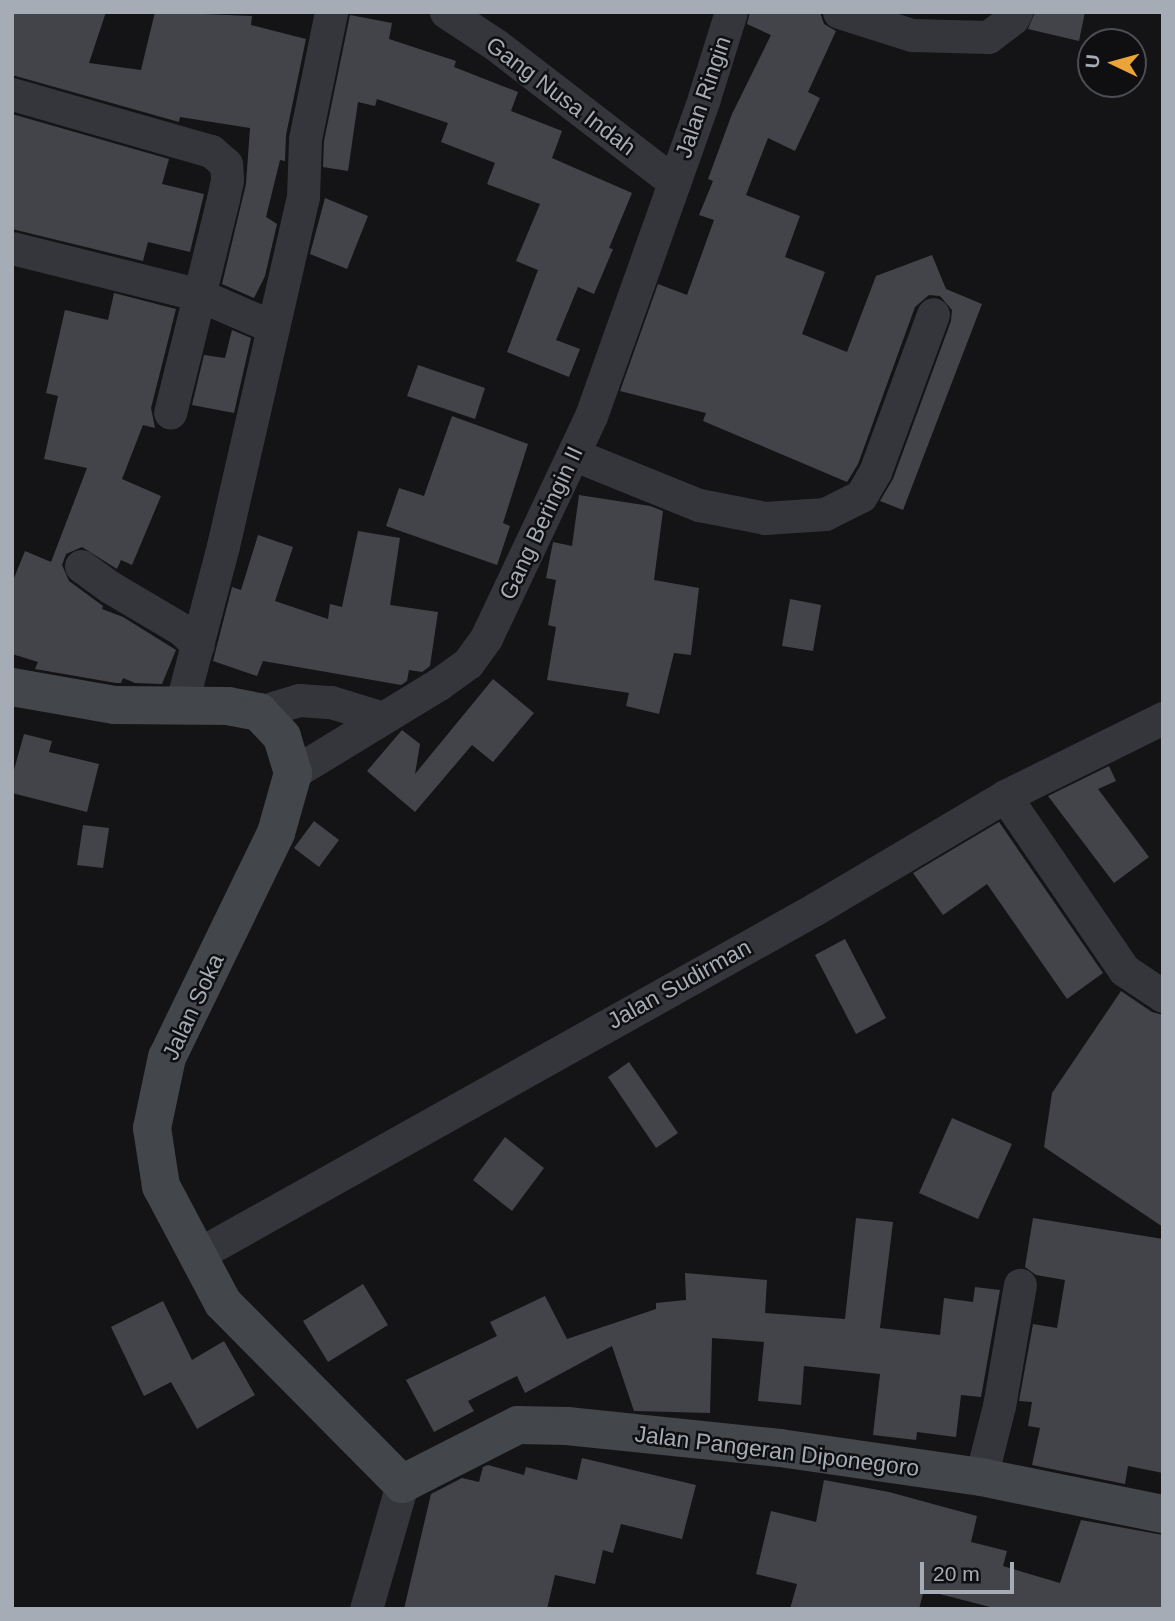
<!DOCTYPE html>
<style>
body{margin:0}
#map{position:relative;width:1175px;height:1621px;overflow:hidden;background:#141416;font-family:Helvetica,sans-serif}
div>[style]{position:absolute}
.building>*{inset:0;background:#434449}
.street>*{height:33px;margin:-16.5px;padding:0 16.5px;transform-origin:16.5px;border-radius:16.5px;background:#35363b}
.secondary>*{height:38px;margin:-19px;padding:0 19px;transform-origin:19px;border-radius:19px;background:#43464a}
span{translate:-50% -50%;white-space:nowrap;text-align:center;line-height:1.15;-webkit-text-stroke:5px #0f0f11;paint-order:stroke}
.street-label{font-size:23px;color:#a6acb5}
.frame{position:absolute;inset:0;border:14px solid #a6acb5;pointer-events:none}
.north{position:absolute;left:1077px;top:28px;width:70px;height:70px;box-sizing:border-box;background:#0f0f11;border:2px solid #4b4e53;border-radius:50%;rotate:275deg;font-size:19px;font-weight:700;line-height:28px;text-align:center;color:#a6acb5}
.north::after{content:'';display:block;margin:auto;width:24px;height:32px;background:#eaa438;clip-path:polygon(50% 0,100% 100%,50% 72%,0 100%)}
.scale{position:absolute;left:920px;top:1562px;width:94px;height:32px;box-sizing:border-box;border:4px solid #a6acb5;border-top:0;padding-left:9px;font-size:21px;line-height:24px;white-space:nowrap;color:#a6acb5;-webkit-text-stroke:5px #0f0f11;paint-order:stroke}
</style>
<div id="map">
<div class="building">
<div style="clip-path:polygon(12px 12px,106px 12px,89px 63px,141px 70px,155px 12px,252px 16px,251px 25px,306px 39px,286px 135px,285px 161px,280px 160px,266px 217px,277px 224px,265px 276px,254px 298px,222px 284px,246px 184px,250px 128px,180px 117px,179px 122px,12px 75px)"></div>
<div style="clip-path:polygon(750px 12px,820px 12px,824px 24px,836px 31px,808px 92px,820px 98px,795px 151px,768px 138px,746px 195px,800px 216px,785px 257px,825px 272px,802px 334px,847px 352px,876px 276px,932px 255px,946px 289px,982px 304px,903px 510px,880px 501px,893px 479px,951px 321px,952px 310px,940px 296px,929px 295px,915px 307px,858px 464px,847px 482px,703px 421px,706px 413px,620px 391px,658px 284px,687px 295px,714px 220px,699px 215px,713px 181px,708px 179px,732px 114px,771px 35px,747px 24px)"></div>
<div style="clip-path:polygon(1035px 12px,1085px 12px,1079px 41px,1028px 29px)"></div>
<div style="clip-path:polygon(350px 15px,392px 23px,389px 39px,456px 61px,454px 67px,518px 92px,511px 111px,562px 131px,552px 158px,632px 193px,609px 248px,613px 249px,594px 294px,578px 287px,556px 340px,580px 349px,569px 377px,507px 352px,538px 270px,516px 261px,540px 204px,487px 184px,495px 163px,441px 142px,448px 123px,377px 99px,375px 106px,358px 102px,348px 171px,323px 167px,324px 141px)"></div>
<div style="clip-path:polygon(12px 114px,169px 159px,162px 184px,204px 194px,190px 252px,148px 242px,143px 261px,12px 229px)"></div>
<div style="clip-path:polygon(325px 198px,368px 216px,347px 269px,310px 254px)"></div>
<div style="clip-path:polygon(114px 293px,176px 309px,151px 408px,155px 428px,143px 425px,122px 479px,161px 496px,132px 565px,121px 560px,117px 569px,82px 547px,66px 554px,62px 565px,69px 581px,103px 606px,102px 609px,123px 617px,176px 650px,162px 684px,135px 683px,123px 678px,121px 683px,116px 683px,35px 669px,38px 662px,12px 654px,12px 583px,25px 551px,51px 562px,87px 468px,44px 459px,58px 396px,46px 393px,65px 310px,108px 320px)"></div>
<div style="clip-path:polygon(232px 330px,251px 338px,234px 413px,192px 405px,204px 355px,225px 358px)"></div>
<div style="clip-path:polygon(418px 365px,485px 388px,475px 419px,407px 396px)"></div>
<div style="clip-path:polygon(452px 416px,528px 444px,503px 523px,510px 526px,497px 565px,386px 526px,399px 488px,424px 496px)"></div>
<div style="clip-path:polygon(579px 495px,650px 506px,663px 511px,654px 580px,699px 588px,691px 655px,674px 653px,659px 714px,626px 706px,629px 693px,547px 680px,556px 627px,548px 625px,556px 580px,546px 578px,553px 542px,572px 546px)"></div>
<div style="clip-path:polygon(358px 531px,400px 538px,390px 605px,438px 612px,430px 666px,422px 672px,409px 670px,407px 681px,401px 685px,263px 661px,257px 676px,213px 661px,232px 587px,241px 590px,258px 535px,293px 547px,275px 601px,328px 619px,330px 604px,342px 607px)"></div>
<div style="clip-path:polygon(790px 599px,821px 605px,813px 651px,782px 646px)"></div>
<div style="clip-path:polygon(493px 679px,534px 713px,493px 762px,472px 745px,415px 812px,367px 771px,402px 730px,420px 744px,415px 774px)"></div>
<div style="clip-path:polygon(24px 734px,52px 741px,49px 752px,99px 764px,87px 812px,12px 793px,12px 777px)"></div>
<div style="clip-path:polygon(1109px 766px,1116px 781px,1098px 789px,1149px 857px,1114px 883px,1048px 796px)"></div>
<div style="clip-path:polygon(314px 821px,339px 840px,319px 867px,294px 848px)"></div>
<div style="clip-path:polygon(999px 822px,1103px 973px,1067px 999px,987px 884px,943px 915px,913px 873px)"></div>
<div style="clip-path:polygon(83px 825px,109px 828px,103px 868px,77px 865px)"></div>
<div style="clip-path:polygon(845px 939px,886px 1018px,856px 1034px,815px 955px)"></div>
<div style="clip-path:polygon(1121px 991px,1152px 1012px,1163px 1015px,1163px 1227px,1044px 1147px,1052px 1093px)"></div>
<div style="clip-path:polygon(629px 1062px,678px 1133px,656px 1148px,608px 1077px)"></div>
<div style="clip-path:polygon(952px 1118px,1012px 1144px,978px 1219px,919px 1193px)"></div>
<div style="clip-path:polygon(505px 1137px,544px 1168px,512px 1211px,473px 1180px)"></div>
<div style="clip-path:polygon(856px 1218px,893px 1222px,880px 1328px,940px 1335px,944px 1298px,973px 1302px,975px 1287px,1000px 1290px,981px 1397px,961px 1395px,956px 1437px,917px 1432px,916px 1440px,873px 1435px,880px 1374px,804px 1366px,801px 1405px,758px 1401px,764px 1342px,712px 1338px,710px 1413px,634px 1411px,612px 1346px,525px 1393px,517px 1376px,468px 1401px,474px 1411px,434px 1432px,406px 1380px,497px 1336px,490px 1322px,545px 1296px,567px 1339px,656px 1309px,656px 1303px,686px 1300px,685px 1273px,767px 1280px,765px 1313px,845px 1319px)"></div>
<div style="clip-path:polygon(1033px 1218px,1163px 1239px,1163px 1473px,1128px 1466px,1125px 1484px,1032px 1465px,1040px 1428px,1028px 1426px,1032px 1402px,1019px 1401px,1033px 1324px,1057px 1328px,1065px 1280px,1036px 1275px,1025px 1267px)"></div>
<div style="clip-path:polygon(363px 1284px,388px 1325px,328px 1362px,303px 1321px)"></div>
<div style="clip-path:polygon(163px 1301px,192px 1360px,224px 1341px,255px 1395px,197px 1429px,171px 1382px,144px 1396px,111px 1327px)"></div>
<div style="clip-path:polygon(582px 1458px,696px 1485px,682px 1539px,621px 1524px,613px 1553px,603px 1550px,595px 1584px,555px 1575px,547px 1609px,404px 1609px,431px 1494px,462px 1478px,479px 1482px,483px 1467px,488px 1465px,524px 1475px,526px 1467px,577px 1480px)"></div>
<div style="clip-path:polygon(824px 1480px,889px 1492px,977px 1516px,971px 1542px,1007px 1551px,1003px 1566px,1060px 1583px,1081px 1520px,1163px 1535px,1163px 1609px,998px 1609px,924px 1590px,919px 1609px,790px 1609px,797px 1584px,756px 1574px,771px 1511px,816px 1522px)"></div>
</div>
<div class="street">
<div style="left:446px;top:12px;width:60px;rotate:33.4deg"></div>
<div style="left:496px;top:45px;width:225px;rotate:37.6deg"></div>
<div style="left:839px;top:12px;width:77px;rotate:17.5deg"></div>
<div style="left:912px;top:35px;width:76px;rotate:1.5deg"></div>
<div style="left:988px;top:37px;width:31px;rotate:-37deg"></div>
<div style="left:1013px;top:18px;width:7px;rotate:-63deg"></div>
<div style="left:12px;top:94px;width:207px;rotate:16deg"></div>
<div style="left:211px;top:151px;width:20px;rotate:41deg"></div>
<div style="left:226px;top:164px;width:16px;rotate:86deg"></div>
<div style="left:227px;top:180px;width:19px;rotate:102deg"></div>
<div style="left:223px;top:199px;width:220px;rotate:103.9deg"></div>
<div style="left:12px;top:248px;width:191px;rotate:14deg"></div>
<div style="left:197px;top:294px;width:83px;rotate:23.5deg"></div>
<div style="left:575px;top:455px;width:134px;rotate:22deg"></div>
<div style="left:699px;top:505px;width:67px;rotate:11.1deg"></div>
<div style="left:765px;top:518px;width:60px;rotate:-3.8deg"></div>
<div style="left:825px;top:514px;width:40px;rotate:-26.6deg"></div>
<div style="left:861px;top:496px;width:28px;rotate:-60deg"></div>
<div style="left:875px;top:472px;width:168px;rotate:-69.8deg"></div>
<div style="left:81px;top:566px;width:36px;rotate:36deg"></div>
<div style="left:110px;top:587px;width:82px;rotate:30.6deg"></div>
<div style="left:181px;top:629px;width:23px;rotate:43deg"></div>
<div style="left:181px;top:706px;width:165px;rotate:-75.3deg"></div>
<div style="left:223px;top:546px;width:358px;rotate:-77.1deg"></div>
<div style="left:303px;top:197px;width:58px;rotate:-88deg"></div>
<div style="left:305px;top:139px;width:130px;rotate:-78.4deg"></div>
<div style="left:259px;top:712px;width:42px;rotate:-16.7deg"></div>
<div style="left:299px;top:700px;width:32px;rotate:4deg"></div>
<div style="left:331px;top:702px;width:51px;rotate:17deg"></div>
<div style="left:293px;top:773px;width:171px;rotate:-31.4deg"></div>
<div style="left:439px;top:684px;width:36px;rotate:-36deg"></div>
<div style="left:468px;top:663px;width:31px;rotate:-54deg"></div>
<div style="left:486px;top:638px;width:246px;rotate:-64.7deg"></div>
<div style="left:591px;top:416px;width:337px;rotate:-70.4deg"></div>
<div style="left:704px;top:98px;width:90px;rotate:-72.6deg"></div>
<div style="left:1005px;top:796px;width:211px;rotate:55.6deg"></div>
<div style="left:1124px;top:970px;width:47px;rotate:33.7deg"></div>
<div style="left:197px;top:1255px;width:708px;rotate:-29.24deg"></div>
<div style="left:815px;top:909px;width:221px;rotate:-30.7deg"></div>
<div style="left:1005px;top:796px;width:176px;rotate:-26.3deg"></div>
<div style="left:981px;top:1477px;width:73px;rotate:-75.8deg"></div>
<div style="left:999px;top:1406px;width:123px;rotate:-80.2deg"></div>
<div style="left:366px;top:1609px;width:130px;rotate:-73.9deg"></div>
</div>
<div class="secondary">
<div style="left:12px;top:687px;width:104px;rotate:10deg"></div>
<div style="left:114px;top:705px;width:114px;rotate:0.5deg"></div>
<div style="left:228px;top:706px;width:32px;rotate:11deg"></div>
<div style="left:259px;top:712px;width:34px;rotate:47deg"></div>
<div style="left:282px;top:737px;width:38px;rotate:73deg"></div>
<div style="left:293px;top:773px;width:62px;rotate:105.8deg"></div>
<div style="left:276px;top:833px;width:249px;rotate:115.9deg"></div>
<div style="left:167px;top:1057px;width:73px;rotate:101.9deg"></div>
<div style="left:152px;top:1128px;width:59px;rotate:81.2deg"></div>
<div style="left:161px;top:1186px;width:132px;rotate:62.1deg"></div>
<div style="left:223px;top:1303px;width:255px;rotate:45.3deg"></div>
<div style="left:402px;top:1484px;width:130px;rotate:-27deg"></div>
<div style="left:518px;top:1425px;width:49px;rotate:1.2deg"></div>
<div style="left:567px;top:1426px;width:214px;rotate:5.9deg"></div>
<div style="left:780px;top:1448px;width:203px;rotate:8.2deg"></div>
<div style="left:981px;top:1477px;width:186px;rotate:11.5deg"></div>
</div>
<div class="street-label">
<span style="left:561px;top:96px;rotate:37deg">Gang Nusa Indah</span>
<span style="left:703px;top:97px;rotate:-71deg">Jalan Ringin</span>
<span style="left:541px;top:523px;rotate:-65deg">Gang Beringin II</span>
<span style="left:679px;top:984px;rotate:-29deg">Jalan Sudirman</span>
<span style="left:193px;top:1007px;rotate:-65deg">Jalan Soka</span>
<span style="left:777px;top:1451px;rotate:7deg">Jalan Pangeran Diponegoro</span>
</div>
<div class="frame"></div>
<div class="north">U</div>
<div class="scale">20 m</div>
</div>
